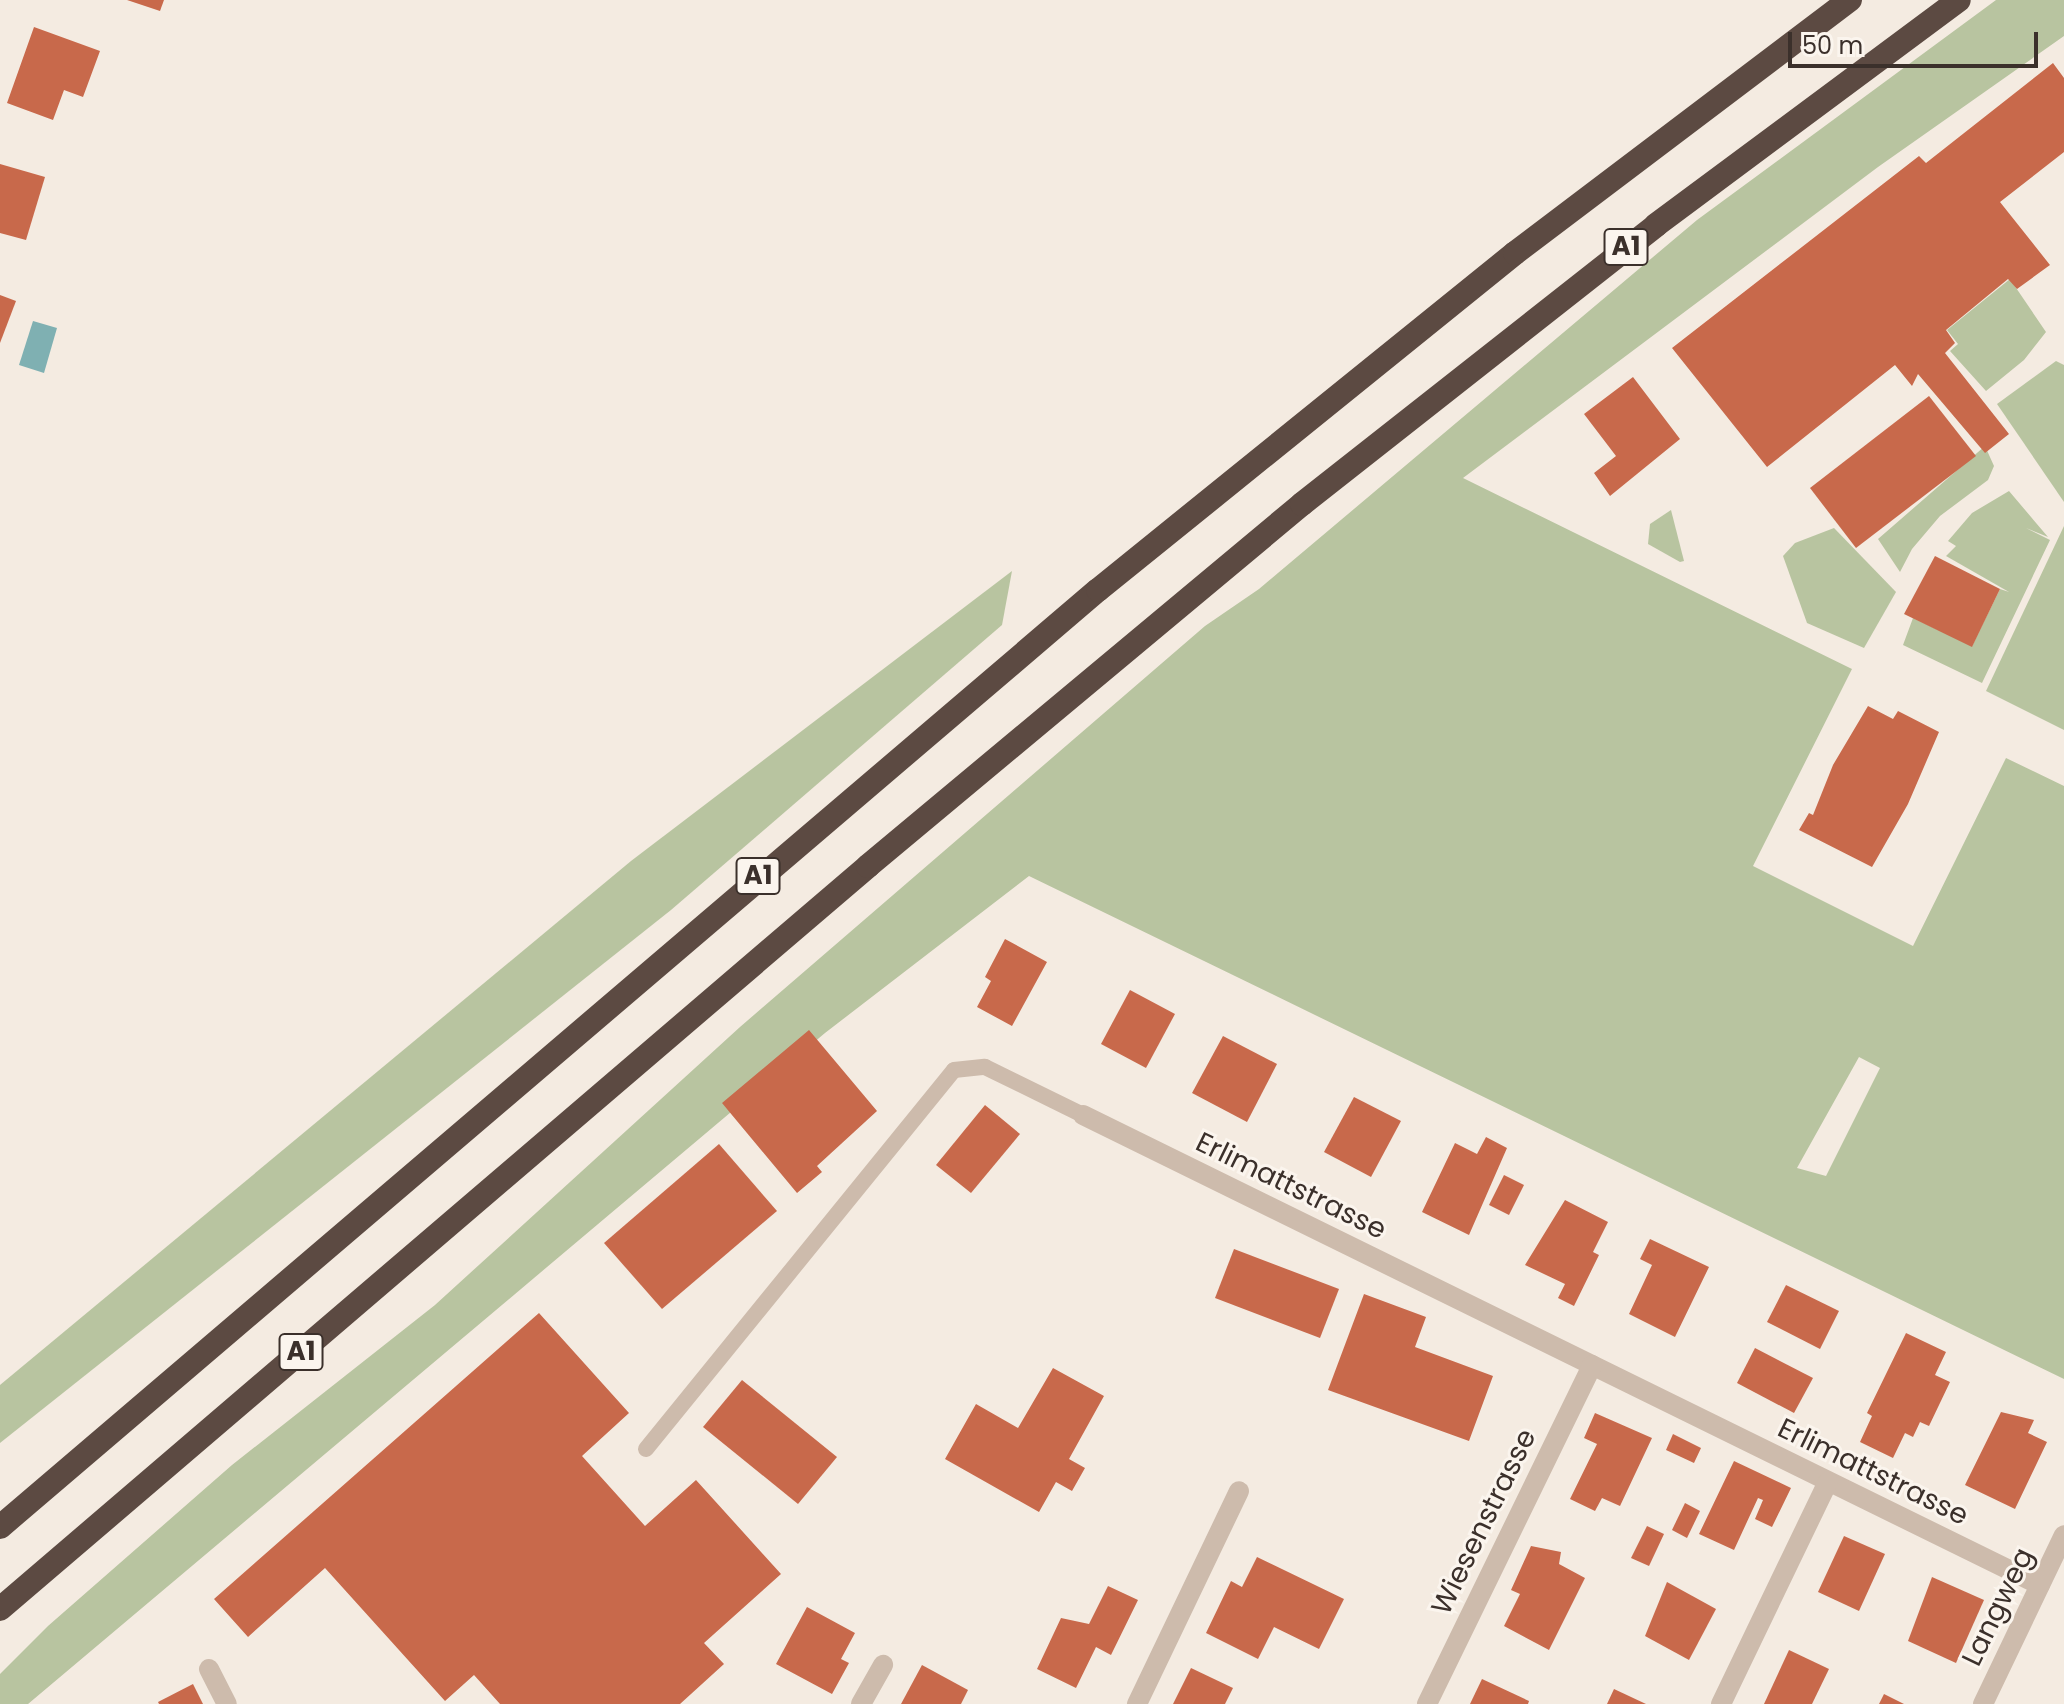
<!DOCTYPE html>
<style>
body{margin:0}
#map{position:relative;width:2064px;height:1704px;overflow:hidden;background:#f4ebe1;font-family:Poppins,sans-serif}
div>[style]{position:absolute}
.green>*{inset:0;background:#b8c4a0}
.water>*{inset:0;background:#7fb0b2}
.building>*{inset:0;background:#c8694b}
.service>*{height:16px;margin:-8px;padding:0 8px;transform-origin:8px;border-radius:8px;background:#cdbbac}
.minor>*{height:20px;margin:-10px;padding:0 10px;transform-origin:10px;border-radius:10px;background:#cdbbac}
.motorway>*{height:24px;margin:-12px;padding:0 12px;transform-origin:12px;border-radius:12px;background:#5c4a42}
span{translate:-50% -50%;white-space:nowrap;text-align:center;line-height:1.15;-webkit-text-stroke:6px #fbf5ee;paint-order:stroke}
.shield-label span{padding:2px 6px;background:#fbf5ee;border:2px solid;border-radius:6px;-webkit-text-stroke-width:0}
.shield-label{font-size:26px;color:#3b302b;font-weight:700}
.street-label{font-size:28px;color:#3b302b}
.scale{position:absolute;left:1788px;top:32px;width:250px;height:36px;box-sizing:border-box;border:4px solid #3b302b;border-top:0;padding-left:10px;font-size:24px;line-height:28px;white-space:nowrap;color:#3b302b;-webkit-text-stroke:6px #fbf5ee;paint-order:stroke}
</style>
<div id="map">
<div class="green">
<div style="clip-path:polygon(evenodd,1996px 0,2064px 0,2064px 36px,1878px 167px,1463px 478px,1852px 669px,1753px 866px,1913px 946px,2006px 758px,2064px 786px,2064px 1379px,1029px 876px,825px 1033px,28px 1704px,0 1704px,0 1674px,48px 1626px,232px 1465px,435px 1305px,740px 1027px,1205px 626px,1259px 589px,1697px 220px,1996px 0,1859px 1057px,1880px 1068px,1826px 1176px,1797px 1168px,1859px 1057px)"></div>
<div style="clip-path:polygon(2010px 279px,2046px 332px,2024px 360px,1986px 391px,1950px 351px,1958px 344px,1947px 330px)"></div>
<div style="clip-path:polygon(2056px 361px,2064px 365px,2064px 502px,1997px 404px)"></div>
<div style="clip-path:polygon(1985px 446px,1994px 466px,1988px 480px,1940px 516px,1912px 549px,1900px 572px,1878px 539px)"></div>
<div style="clip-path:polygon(2009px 491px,2048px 537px,2026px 528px,2050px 540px,1982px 683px,1903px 645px,1913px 618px,1972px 646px,2000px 589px,2009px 592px,1946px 556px,1956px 546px,1948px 541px,1972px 513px)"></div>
<div style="clip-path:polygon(1671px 510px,1684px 561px,1680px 562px,1648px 544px,1650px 524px)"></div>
<div style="clip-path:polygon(2064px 526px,2064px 730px,1986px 691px)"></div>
<div style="clip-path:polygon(1834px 528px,1896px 592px,1864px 648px,1807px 623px,1783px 556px,1795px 543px)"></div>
<div style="clip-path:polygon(1012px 571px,1002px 625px,671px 910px,0 1443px,0 1385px,631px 861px)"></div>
</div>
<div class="water">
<div style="clip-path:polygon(33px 321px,57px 328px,44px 373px,19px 365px)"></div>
</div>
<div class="building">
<div style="clip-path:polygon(127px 0,164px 0,160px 11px)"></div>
<div style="clip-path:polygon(34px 27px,100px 51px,83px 97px,64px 90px,53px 120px,7px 103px)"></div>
<div style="clip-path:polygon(2053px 63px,2064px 78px,2064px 152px,2000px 202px,2050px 265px,2017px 289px,2008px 279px,1946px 330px,1955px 343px,1945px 353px,2009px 434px,1985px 453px,1918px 374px,1912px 386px,1895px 365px,1767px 467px,1672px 348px,1919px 156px,1926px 163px)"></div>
<div style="clip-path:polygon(0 164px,45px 177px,26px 240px,0 233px)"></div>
<div style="clip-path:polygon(0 295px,16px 301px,0 343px)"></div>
<div style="clip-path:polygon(1633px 377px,1680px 439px,1610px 496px,1594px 473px,1616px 456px,1584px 414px)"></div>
<div style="clip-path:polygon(1929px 396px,1976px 456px,1856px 548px,1810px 488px)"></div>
<div style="clip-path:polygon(1935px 556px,2000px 589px,1972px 647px,1904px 614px)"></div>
<div style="clip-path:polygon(1868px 706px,1893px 719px,1898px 711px,1939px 732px,1908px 804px,1872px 867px,1799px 830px,1809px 813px,1813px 815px,1833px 765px)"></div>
<div style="clip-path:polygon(1005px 939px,1047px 962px,1012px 1026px,977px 1007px,991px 981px,985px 977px)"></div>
<div style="clip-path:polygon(1130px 990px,1175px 1014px,1146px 1068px,1101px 1044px)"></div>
<div style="clip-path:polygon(809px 1030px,877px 1111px,817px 1166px,822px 1172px,797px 1193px,722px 1103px)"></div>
<div style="clip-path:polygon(1223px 1036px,1277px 1064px,1247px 1122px,1192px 1093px)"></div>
<div style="clip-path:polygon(1354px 1097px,1401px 1121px,1371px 1177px,1324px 1152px)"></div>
<div style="clip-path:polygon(985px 1105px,1020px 1134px,971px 1193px,936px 1165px)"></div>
<div style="clip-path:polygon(1486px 1137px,1507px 1148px,1469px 1235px,1422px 1212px,1455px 1143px,1477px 1154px)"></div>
<div style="clip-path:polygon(719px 1144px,777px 1211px,662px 1309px,604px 1243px)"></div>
<div style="clip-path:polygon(1504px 1175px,1524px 1185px,1509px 1215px,1489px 1205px)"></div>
<div style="clip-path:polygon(1565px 1200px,1608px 1222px,1593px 1252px,1599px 1255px,1574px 1306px,1558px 1298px,1565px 1284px,1525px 1265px)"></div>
<div style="clip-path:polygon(1650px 1239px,1709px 1267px,1675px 1337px,1629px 1314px,1652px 1265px,1640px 1259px)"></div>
<div style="clip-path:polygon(1234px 1249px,1339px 1289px,1320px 1338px,1215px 1298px)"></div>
<div style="clip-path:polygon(1786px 1285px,1839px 1311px,1820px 1349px,1767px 1322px)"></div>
<div style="clip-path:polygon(1364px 1294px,1426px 1317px,1415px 1347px,1493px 1376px,1469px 1441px,1328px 1390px)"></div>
<div style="clip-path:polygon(539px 1313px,629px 1413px,582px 1456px,645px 1526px,696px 1480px,781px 1574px,704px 1643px,724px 1664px,680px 1704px,500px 1704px,474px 1675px,445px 1701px,325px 1568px,248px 1637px,214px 1599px)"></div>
<div style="clip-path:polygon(1906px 1333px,1946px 1352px,1935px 1375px,1950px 1382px,1929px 1426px,1920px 1422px,1913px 1437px,1905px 1433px,1893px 1458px,1860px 1442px,1872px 1416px,1867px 1413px)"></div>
<div style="clip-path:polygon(1755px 1348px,1813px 1378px,1794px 1413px,1737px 1383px)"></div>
<div style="clip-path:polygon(1053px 1368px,1104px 1396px,1069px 1459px,1085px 1468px,1072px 1491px,1056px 1482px,1039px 1512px,945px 1459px,976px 1404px,1018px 1428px)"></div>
<div style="clip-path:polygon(742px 1380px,837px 1457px,798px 1504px,703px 1427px)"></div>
<div style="clip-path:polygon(2001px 1412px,2034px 1420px,2028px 1433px,2047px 1442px,2015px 1509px,1965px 1485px)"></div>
<div style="clip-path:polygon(1595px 1413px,1652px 1438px,1620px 1506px,1602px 1498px,1595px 1511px,1570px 1499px,1597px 1444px,1584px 1438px)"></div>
<div style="clip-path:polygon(1673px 1434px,1701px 1448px,1694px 1463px,1666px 1450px)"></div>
<div style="clip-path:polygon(1734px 1461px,1791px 1488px,1772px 1527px,1755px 1519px,1763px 1500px,1758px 1498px,1734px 1550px,1699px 1534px)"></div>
<div style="clip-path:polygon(1685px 1503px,1700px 1511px,1687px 1538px,1672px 1530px)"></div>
<div style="clip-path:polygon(1647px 1526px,1664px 1534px,1649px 1566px,1631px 1558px)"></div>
<div style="clip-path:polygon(1844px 1536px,1885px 1554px,1859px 1611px,1818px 1592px)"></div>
<div style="clip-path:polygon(1531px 1546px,1561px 1552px,1559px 1564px,1585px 1578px,1549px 1650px,1504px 1626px,1520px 1594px,1511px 1590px)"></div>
<div style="clip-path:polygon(1257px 1557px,1344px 1599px,1319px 1649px,1274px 1627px,1258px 1659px,1206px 1633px,1231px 1581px,1242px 1587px)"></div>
<div style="clip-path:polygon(1932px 1577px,1984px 1600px,1956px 1663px,1908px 1641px)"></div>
<div style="clip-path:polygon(1667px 1582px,1716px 1609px,1689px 1660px,1645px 1636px)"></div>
<div style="clip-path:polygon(1108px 1586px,1138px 1600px,1111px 1655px,1096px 1647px,1076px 1688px,1037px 1669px,1061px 1618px,1089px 1624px)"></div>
<div style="clip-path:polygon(807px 1607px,855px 1633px,841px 1659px,849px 1663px,832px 1694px,776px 1664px)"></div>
<div style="clip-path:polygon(1789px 1650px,1829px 1669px,1812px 1704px,1764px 1704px)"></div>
<div style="clip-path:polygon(922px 1665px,968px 1690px,961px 1704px,901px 1704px)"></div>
<div style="clip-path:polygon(1191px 1668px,1233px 1688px,1225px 1704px,1173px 1704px)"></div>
<div style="clip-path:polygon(1482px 1679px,1529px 1701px,1528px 1704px,1470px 1704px)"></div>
<div style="clip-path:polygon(193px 1684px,203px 1704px,159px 1704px,158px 1702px)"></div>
<div style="clip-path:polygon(1614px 1689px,1646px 1704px,1607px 1704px)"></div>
<div style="clip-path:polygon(1884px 1694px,1904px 1704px,1879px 1704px)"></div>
</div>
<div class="service">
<div style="left:646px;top:1449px;width:488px;rotate:-50.9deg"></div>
<div style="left:954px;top:1070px;width:31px;rotate:-6deg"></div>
<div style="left:985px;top:1067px;width:109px;rotate:26.1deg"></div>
</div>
<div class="minor">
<div style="left:1083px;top:1115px;width:1066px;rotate:26.16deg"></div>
<div style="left:209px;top:1669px;width:39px;rotate:63deg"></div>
<div style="left:861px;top:1704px;width:45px;rotate:-60.6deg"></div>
<div style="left:1137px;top:1704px;width:236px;rotate:-64.4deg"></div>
<div style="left:1427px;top:1704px;width:377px;rotate:-64deg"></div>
<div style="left:1721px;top:1704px;width:246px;rotate:-64.3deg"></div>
<div style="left:1983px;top:1704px;width:187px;rotate:-64.4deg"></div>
</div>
<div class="motorway">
<div style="left:0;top:1527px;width:1443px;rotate:-40.48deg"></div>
<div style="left:1098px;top:590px;width:536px;rotate:-38.94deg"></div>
<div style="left:1515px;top:253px;width:420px;rotate:-37.1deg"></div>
<div style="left:0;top:1609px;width:1143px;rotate:-40.56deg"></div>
<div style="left:868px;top:866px;width:565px;rotate:-39.83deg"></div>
<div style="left:1302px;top:504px;width:451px;rotate:-38.2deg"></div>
<div style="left:1656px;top:225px;width:377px;rotate:-36.6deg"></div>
</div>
<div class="shield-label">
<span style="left:1626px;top:247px">A1</span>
<span style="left:758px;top:876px">A1</span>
<span style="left:301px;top:1352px">A1</span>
</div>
<div class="street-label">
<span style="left:1291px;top:1186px;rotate:26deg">Erlimattstrasse</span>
<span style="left:1873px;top:1472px;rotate:26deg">Erlimattstrasse</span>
<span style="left:1484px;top:1522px;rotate:-64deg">Wiesenstrasse</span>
<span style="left:1998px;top:1607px;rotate:-64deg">Langweg</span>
</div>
<div class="scale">50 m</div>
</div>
